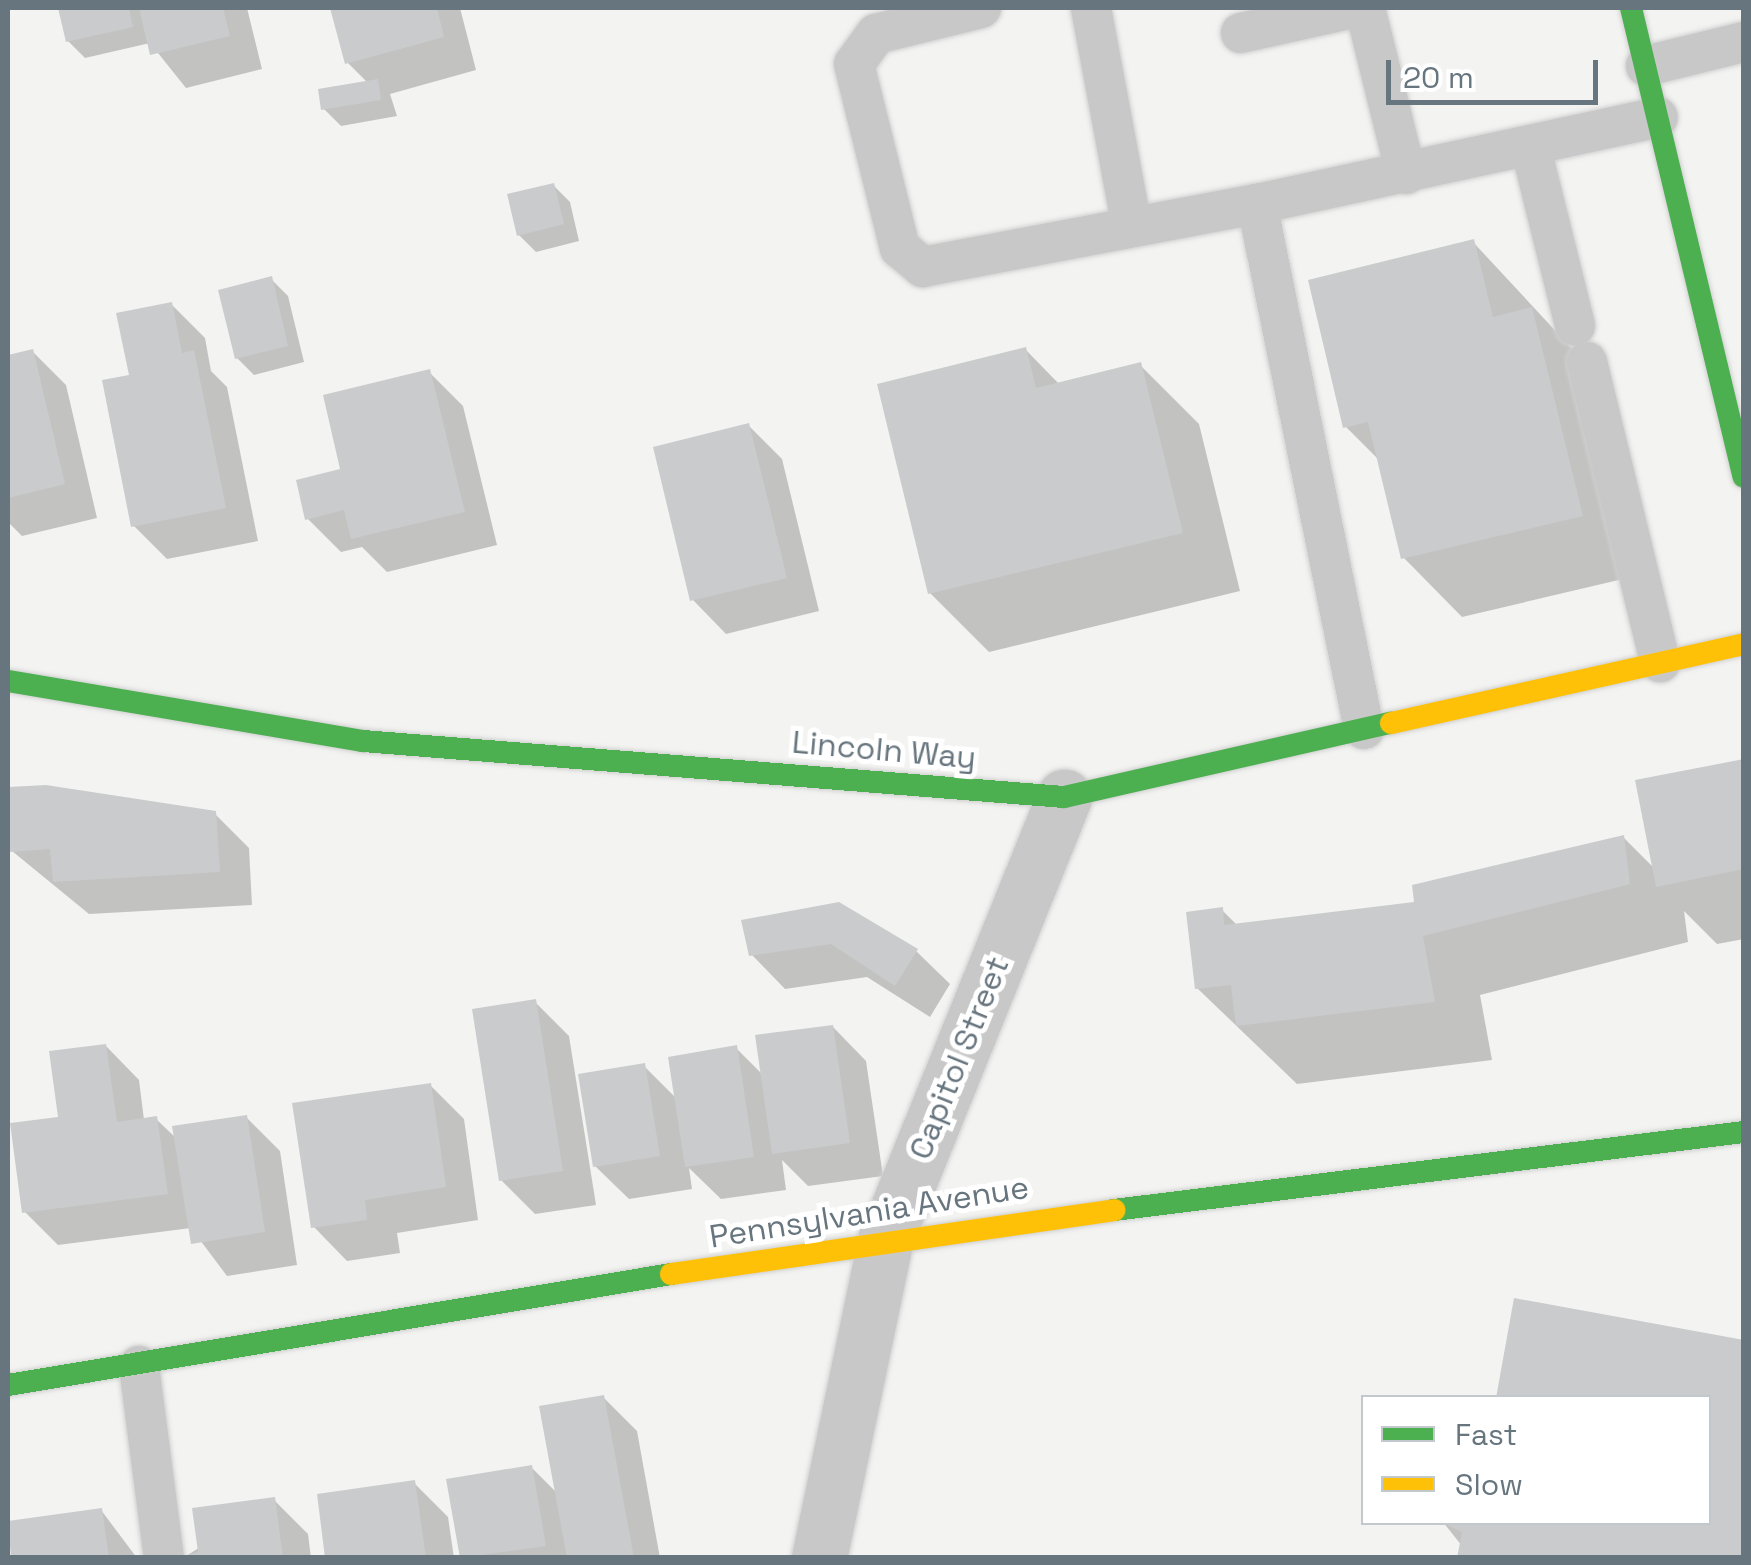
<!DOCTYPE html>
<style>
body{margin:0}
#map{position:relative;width:1751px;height:1565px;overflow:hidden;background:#f3f3f2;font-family:"Space Grotesk",sans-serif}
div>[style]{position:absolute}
.shadow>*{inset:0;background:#0003}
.building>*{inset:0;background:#cacbcc}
.roads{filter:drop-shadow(0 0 2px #d0d0d0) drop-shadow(0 0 2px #d0d0d0)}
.lane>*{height:40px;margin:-20px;padding:0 20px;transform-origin:20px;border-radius:20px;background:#c8c8c9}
.street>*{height:55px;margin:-27.5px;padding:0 27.5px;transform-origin:27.5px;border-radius:27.5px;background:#c8c8c9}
.fast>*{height:22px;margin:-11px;padding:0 11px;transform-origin:11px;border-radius:11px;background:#4caf50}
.slow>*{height:22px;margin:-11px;padding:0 11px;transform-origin:11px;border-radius:11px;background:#ffc107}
span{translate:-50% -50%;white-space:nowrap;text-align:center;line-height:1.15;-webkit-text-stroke:10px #fff;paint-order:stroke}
.street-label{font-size:32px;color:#67757e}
.frame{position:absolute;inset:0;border:10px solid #67757e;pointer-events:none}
.legend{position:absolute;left:1361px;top:1395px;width:350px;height:130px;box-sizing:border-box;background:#fff;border:2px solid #c2c8cb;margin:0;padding:12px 18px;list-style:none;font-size:30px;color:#67757e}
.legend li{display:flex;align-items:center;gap:20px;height:50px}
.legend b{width:50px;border:2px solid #c2c8cb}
.scale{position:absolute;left:1386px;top:60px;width:212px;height:45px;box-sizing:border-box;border:5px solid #67757e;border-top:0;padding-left:12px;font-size:30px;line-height:35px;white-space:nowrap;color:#67757e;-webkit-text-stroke:8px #fff;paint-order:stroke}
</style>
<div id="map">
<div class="shadow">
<div style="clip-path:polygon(60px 8px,247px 8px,262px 69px,186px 88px,150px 43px,85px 58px,68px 41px)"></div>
<div style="clip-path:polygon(333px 8px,460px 8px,476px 70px,390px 94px,397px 116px,341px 126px,324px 109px,368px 83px,348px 63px)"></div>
<div style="clip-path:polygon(553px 185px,570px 202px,579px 241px,536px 252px,519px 235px)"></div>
<div style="clip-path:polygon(1473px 242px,1590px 368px,1640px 575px,1462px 617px,1404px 558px,1381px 462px,1346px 427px)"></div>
<div style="clip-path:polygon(271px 279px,288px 296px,304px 362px,254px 375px,237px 358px)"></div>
<div style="clip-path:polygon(172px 305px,205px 338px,211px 371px,227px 387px,258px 541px,167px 559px,134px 526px,132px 376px)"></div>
<div style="clip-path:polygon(1025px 349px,1060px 385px,1140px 365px,1199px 424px,1240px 591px,989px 652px,930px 593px)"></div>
<div style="clip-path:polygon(33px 352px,66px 385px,97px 518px,22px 536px,8px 522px,8px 358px)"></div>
<div style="clip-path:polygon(429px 372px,463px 406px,497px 545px,387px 572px,362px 547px,341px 552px,308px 519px)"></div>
<div style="clip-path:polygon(749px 426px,782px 459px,819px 611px,726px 634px,693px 600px)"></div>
<div style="clip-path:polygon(1744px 761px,1744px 939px,1717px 944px,1684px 911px,1688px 942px,1480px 995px,1492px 1060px,1297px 1084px,1197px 988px,1222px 910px,1237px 925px,1417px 904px,1623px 837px,1655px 869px)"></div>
<div style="clip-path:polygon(215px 814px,249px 848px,252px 905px,89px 914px,12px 851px)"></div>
<div style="clip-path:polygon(744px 922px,916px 951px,950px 984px,930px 1017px,867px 977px,785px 989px,752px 955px)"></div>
<div style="clip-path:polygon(535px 1002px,569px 1036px,596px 1205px,535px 1214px,501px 1180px)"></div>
<div style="clip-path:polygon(833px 1027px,866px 1061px,883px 1176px,808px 1186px,782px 1160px,786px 1190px,721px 1199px,689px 1168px,692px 1189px,629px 1199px,595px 1166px,644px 1066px,677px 1099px,736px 1048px,764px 1076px)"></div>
<div style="clip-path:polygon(106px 1046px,139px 1080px,144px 1120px,156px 1119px,177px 1139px,246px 1117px,280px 1151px,297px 1265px,227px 1276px,191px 1228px,58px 1245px,25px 1212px,61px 1119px)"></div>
<div style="clip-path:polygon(430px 1085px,464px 1119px,478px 1220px,397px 1233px,400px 1253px,347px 1261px,314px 1227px)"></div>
<div style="clip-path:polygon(604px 1398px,637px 1431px,660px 1558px,463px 1558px,531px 1467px,558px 1494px)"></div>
<div style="clip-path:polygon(414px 1483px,448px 1517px,454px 1558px,328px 1558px)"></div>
<div style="clip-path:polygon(274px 1500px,308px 1534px,311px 1558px,183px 1558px)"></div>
<div style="clip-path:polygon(101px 1510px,137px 1558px,14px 1558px)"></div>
<div style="clip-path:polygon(1443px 1522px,1708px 1522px,1744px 1558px,1462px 1546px)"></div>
</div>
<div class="building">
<div style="clip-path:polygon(58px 8px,129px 8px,133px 27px,66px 42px)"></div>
<div style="clip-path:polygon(139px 8px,223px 8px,230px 36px,150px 55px)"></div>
<div style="clip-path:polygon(330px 8px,437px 8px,444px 37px,345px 64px)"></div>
<div style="clip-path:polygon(378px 79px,381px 100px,321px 110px,318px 89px)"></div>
<div style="clip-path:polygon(554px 183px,564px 224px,517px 236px,507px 194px)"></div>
<div style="clip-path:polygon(1474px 239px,1493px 317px,1532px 307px,1583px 516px,1401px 559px,1368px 422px,1343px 428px,1308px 280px)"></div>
<div style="clip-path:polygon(272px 276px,288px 346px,235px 359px,218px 290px)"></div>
<div style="clip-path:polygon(172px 302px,182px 353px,194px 350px,226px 508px,131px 527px,102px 380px,129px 375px,116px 313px)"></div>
<div style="clip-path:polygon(1026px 347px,1036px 388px,1141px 362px,1183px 533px,928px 594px,877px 384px)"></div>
<div style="clip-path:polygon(33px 349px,65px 484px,8px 498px,8px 355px)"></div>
<div style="clip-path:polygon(430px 369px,465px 512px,351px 539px,344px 510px,305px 520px,296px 480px,340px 469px,323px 395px)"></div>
<div style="clip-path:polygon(749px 423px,787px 578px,690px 601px,653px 447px)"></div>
<div style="clip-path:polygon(1744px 759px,1744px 869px,1656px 887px,1635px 780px)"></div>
<div style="clip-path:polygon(46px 785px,216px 811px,220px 872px,53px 882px,50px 849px,10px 852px,8px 787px)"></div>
<div style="clip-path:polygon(1624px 835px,1630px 884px,1423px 936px,1435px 1002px,1236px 1026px,1231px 985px,1195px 989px,1186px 912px,1223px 907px,1224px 925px,1414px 902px,1412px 885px)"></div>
<div style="clip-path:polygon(839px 902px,918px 949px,895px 986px,831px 944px,749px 956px,741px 920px)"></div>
<div style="clip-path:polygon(536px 999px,563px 1171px,499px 1181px,472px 1009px)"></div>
<div style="clip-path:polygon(833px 1025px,850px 1143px,772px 1154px,755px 1035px)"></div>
<div style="clip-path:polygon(106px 1044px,117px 1122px,157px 1116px,168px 1194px,22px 1213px,10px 1123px,58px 1117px,49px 1051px)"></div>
<div style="clip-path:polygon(737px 1045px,754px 1157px,685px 1167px,668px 1057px)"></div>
<div style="clip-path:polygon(645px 1063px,660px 1156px,593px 1167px,578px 1074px)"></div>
<div style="clip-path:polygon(431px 1083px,446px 1187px,365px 1200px,367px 1220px,311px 1228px,292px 1103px)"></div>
<div style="clip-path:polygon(247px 1115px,265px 1232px,191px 1244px,172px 1126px)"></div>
<div style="clip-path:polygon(1514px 1298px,1744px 1340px,1744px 1558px,1457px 1558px,1462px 1532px,1441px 1522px,1708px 1522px,1708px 1398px,1496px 1398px)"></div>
<div style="clip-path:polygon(604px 1395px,634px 1558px,567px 1558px,539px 1406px)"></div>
<div style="clip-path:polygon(532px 1465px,546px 1546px,460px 1558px,446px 1479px)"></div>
<div style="clip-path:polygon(415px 1480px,426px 1558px,325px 1558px,317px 1494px)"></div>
<div style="clip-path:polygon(275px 1497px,283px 1558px,177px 1558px,198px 1552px,192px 1508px)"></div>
<div style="clip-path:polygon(102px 1508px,109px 1558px,11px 1558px,8px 1521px)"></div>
</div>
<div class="roads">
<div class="lane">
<div style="left:981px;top:8px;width:108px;rotate:166.1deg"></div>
<div style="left:876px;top:34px;width:37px;rotate:126deg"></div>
<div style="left:854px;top:64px;width:190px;rotate:76deg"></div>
<div style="left:900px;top:248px;width:30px;rotate:40deg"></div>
<div style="left:923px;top:267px;width:340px;rotate:-10.7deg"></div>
<div style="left:1091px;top:8px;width:223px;rotate:79.4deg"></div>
<div style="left:1365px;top:8px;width:171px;rotate:76.1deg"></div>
<div style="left:1241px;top:33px;width:116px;rotate:-12.5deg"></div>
<div style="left:1646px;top:66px;width:101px;rotate:-13.8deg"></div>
<div style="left:1531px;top:149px;width:182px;rotate:76deg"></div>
<div style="left:1587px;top:362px;width:309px;rotate:76.3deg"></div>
<div style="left:1364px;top:729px;width:536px;rotate:-101.52deg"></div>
<div style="left:1257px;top:204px;width:410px;rotate:-12.2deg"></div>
<div style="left:139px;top:1366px;width:194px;rotate:82.6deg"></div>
</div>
<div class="street">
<div style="left:819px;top:1558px;width:327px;rotate:-78.2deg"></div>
<div style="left:886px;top:1238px;width:476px;rotate:-68deg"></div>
</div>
<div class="fast">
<div style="left:1631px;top:8px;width:482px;rotate:76.5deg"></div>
<div style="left:8px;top:681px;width:360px;rotate:9.6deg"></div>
<div style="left:363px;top:741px;width:703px;rotate:4.57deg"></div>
<div style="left:1064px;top:797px;width:335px;rotate:-12.8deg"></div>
<div style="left:1114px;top:1210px;width:635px;rotate:-7.06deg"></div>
<div style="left:8px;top:1385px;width:672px;rotate:-9.5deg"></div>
</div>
<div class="slow">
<div style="left:1391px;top:723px;width:362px;rotate:-12.6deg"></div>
<div style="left:671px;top:1274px;width:448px;rotate:-8.2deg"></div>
</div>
</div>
<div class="street-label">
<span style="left:884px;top:750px;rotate:5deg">Lincoln Way</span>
<span style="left:959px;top:1058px;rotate:-68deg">Capitol Street</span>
<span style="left:869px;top:1212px;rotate:-9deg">Pennsylvania Avenue</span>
</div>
<div class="frame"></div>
<ul class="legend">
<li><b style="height:12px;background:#4caf50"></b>Fast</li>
<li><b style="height:12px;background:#ffc107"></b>Slow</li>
</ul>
<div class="scale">20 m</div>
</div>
